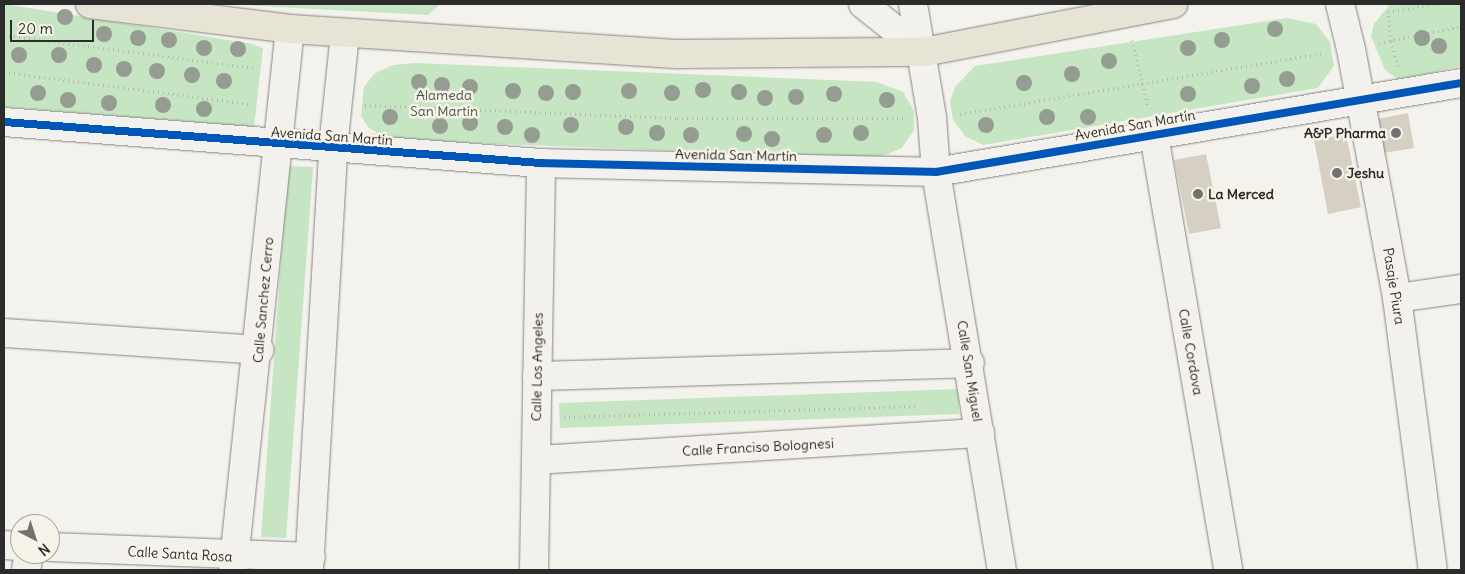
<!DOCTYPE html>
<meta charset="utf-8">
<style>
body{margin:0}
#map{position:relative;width:1465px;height:574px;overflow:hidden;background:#f4f2ec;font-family:Delius,sans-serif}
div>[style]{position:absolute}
.green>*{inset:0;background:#c6e5c2}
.building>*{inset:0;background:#d6cfc3}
.path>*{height:3px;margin-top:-1.5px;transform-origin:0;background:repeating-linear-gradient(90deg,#b8b7b5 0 1px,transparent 0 5px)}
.roads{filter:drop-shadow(0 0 1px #858582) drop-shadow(0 0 1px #858582)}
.minor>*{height:28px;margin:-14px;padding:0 14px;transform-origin:14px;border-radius:14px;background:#f2f1ed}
.tertiary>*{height:28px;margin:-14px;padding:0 14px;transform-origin:14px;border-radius:14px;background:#f2f1ed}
.primary>*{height:28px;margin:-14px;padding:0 14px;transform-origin:14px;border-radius:14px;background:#e8e4d5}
.cycleway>*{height:8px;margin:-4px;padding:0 4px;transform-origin:4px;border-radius:4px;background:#0057b8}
.trees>*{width:16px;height:16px;margin:-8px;border-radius:50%;background:#959d92}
.dots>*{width:14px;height:14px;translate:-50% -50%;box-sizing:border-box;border:2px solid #f7f3e8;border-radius:50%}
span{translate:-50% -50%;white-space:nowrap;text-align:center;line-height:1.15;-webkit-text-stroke:5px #f7f3e8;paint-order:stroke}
.park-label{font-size:14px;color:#485748}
.street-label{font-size:14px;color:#2b2b2b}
.poi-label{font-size:14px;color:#2b2b2b;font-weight:700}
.right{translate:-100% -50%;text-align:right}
.left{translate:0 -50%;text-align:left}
.frame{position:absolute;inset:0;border:5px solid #2b2b2b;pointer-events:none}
.north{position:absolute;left:10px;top:514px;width:50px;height:50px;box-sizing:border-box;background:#f7f3e8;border:1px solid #a5a39c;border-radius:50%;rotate:140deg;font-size:14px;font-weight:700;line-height:20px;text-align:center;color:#2b2b2b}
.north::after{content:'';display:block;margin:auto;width:18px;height:22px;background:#71716f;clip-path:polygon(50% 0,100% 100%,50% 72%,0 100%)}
.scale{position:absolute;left:10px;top:20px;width:84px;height:22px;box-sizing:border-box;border:2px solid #2b2b2b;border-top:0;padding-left:6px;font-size:15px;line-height:18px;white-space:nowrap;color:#2b2b2b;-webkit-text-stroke:4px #f7f3e8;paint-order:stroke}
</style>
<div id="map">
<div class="green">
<div style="clip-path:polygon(4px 4px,253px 44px,263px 48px,254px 127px,4px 107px)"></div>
<div style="clip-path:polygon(223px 4px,440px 4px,428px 15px)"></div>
<div style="clip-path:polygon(1390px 4px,1461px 4px,1461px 66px,1399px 80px,1385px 70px,1371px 36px,1374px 24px)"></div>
<div style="clip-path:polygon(1287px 18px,1316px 24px,1330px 42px,1334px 66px,1318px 88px,983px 145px,965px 136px,953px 120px,950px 102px,955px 87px,975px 66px)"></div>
<div style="clip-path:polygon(415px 63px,877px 82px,903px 92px,914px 111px,914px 130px,902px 148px,880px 157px,860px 158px,397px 140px,381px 135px,368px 127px,361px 116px,364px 87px,374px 74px,393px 65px)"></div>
<div style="clip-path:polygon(288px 166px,313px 167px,286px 538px,261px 537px)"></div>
<div style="clip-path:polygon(958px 389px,959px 414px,560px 428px,559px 403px)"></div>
</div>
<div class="building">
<div style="clip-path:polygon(1408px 113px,1414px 148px,1383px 153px,1377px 119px)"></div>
<div style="clip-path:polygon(1346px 134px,1361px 207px,1328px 214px,1314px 140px)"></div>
<div style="clip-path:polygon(1206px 154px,1221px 228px,1189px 234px,1174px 160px)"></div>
</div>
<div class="path">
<div style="left:4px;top:35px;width:254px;rotate:7.5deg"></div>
<div style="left:1132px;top:40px;width:69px;rotate:76.6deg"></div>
<div style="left:1379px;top:43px;width:84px;rotate:-11.7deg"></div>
<div style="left:1398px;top:66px;width:26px;rotate:-106deg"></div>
<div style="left:1391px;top:41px;width:29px;rotate:-96deg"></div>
<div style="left:1388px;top:12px;width:46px;rotate:-10.1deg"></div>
<div style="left:4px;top:72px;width:250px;rotate:7.4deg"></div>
<div style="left:365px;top:105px;width:312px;rotate:2.4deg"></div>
<div style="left:677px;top:118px;width:227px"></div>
<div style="left:960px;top:114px;width:368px;rotate:-9.5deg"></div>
<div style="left:564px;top:417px;width:354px;rotate:-1.8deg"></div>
</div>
<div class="roads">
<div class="minor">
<div style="left:863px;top:4px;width:77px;rotate:38.7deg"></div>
<div style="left:913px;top:4px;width:116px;rotate:80.5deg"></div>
<div style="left:932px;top:118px;width:54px;rotate:85.8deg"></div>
<div style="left:936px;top:172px;width:403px;rotate:80.6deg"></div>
<div style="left:1340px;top:4px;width:46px;rotate:76.3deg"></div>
<div style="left:1351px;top:49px;width:253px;rotate:79.5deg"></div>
<div style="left:1397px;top:298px;width:274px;rotate:82.5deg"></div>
<div style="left:4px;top:122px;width:539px;rotate:4.37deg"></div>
<div style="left:541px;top:163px;width:395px;rotate:1.3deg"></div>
<div style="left:936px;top:172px;width:532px;rotate:-9.62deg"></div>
<div style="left:1154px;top:135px;width:441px;rotate:80.3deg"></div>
<div style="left:1397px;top:298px;width:65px;rotate:-8deg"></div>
<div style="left:4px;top:333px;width:256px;rotate:3.8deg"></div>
<div style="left:537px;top:376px;width:433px;rotate:-1.7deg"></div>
<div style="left:536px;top:460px;width:445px;rotate:-3.5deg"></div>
<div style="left:4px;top:545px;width:16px;rotate:4deg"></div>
<div style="left:50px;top:547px;width:261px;rotate:2.2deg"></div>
<div style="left:26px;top:570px;width:16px;rotate:-79deg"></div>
<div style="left:534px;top:570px;width:407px;rotate:-89deg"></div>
</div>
<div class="tertiary">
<div style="left:233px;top:570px;width:544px;rotate:-83.99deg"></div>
<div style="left:309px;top:570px;width:423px;rotate:-86.7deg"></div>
<div style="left:333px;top:148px;width:116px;rotate:-84deg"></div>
</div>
<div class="primary">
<div style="left:90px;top:4px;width:202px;rotate:7.1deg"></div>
<div style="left:290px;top:29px;width:390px;rotate:3.7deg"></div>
<div style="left:679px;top:54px;width:244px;rotate:-0.5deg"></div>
<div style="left:923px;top:52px;width:255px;rotate:-10.9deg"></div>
</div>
</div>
<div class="cycleway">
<div style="left:4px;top:122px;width:539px;rotate:4.37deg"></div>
<div style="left:541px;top:163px;width:395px;rotate:1.3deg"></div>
<div style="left:936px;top:172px;width:532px;rotate:-9.62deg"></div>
</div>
<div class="trees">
<div style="left:65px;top:17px"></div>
<div style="left:1275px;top:29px"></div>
<div style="left:104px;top:34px"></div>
<div style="left:138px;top:38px"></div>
<div style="left:1422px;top:38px"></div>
<div style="left:169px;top:40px"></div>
<div style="left:1222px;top:40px"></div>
<div style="left:1439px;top:46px"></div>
<div style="left:204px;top:48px"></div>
<div style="left:1188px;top:48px"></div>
<div style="left:238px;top:49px"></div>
<div style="left:19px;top:55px"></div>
<div style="left:59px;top:55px"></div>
<div style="left:1109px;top:61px"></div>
<div style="left:94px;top:65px"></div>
<div style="left:124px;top:69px"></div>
<div style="left:157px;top:71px"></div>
<div style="left:1072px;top:74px"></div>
<div style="left:192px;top:75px"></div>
<div style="left:1287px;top:79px"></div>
<div style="left:224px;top:81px"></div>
<div style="left:419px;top:82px"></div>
<div style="left:1024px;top:83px"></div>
<div style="left:442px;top:85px"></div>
<div style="left:1252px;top:86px"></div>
<div style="left:470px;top:87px"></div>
<div style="left:703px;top:90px"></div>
<div style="left:513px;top:91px"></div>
<div style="left:629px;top:91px"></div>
<div style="left:573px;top:92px"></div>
<div style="left:739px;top:92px"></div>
<div style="left:38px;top:93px"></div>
<div style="left:546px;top:93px"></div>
<div style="left:672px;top:93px"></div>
<div style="left:834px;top:94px"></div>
<div style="left:1188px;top:94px"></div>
<div style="left:796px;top:97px"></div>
<div style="left:765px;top:98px"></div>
<div style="left:68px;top:100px"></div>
<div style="left:887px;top:100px"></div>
<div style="left:109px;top:103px"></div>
<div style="left:163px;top:105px"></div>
<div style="left:204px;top:109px"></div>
<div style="left:390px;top:117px"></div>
<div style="left:1047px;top:117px"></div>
<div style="left:1088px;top:117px"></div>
<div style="left:470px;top:123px"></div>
<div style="left:571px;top:125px"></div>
<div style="left:986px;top:125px"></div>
<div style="left:440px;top:126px"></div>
<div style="left:505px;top:127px"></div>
<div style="left:626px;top:127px"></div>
<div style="left:657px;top:133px"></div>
<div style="left:861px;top:133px"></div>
<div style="left:744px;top:134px"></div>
<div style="left:532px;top:135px"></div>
<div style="left:691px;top:135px"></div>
<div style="left:824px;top:135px"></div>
<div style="left:772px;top:139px"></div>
</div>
<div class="dots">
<div style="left:1396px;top:133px;background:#71716f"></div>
<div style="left:1337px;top:173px;background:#71716f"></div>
<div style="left:1198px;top:194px;background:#71716f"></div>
</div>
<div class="park-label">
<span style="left:444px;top:103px">Alameda<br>San Martín</span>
</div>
<div class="street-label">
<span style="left:1135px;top:125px;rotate:-10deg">Avenida San Martín</span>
<span style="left:332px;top:136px;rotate:4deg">Avenida San Martín</span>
<span style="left:736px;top:155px;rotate:1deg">Avenida San Martín</span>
<span style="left:1394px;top:286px;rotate:81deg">Pasaje Piura</span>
<span style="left:263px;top:300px;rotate:-85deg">Calle Sanchez Cerro</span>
<span style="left:1191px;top:352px;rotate:80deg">Calle Cordova</span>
<span style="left:537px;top:367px;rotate:-89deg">Calle Los Angeles</span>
<span style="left:970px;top:371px;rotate:81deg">Calle San Miguel</span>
<span style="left:758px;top:447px;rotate:-3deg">Calle Franciso Bolognesi</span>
<span style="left:180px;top:554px;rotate:3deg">Calle Santa Rosa</span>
</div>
<div class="poi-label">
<span class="right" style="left:1386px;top:133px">A&amp;P Pharma</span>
<span class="left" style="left:1347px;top:173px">Jeshu</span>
<span class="left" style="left:1208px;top:194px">La Merced</span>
</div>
<div class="frame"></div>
<div class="north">N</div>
<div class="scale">20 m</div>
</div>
